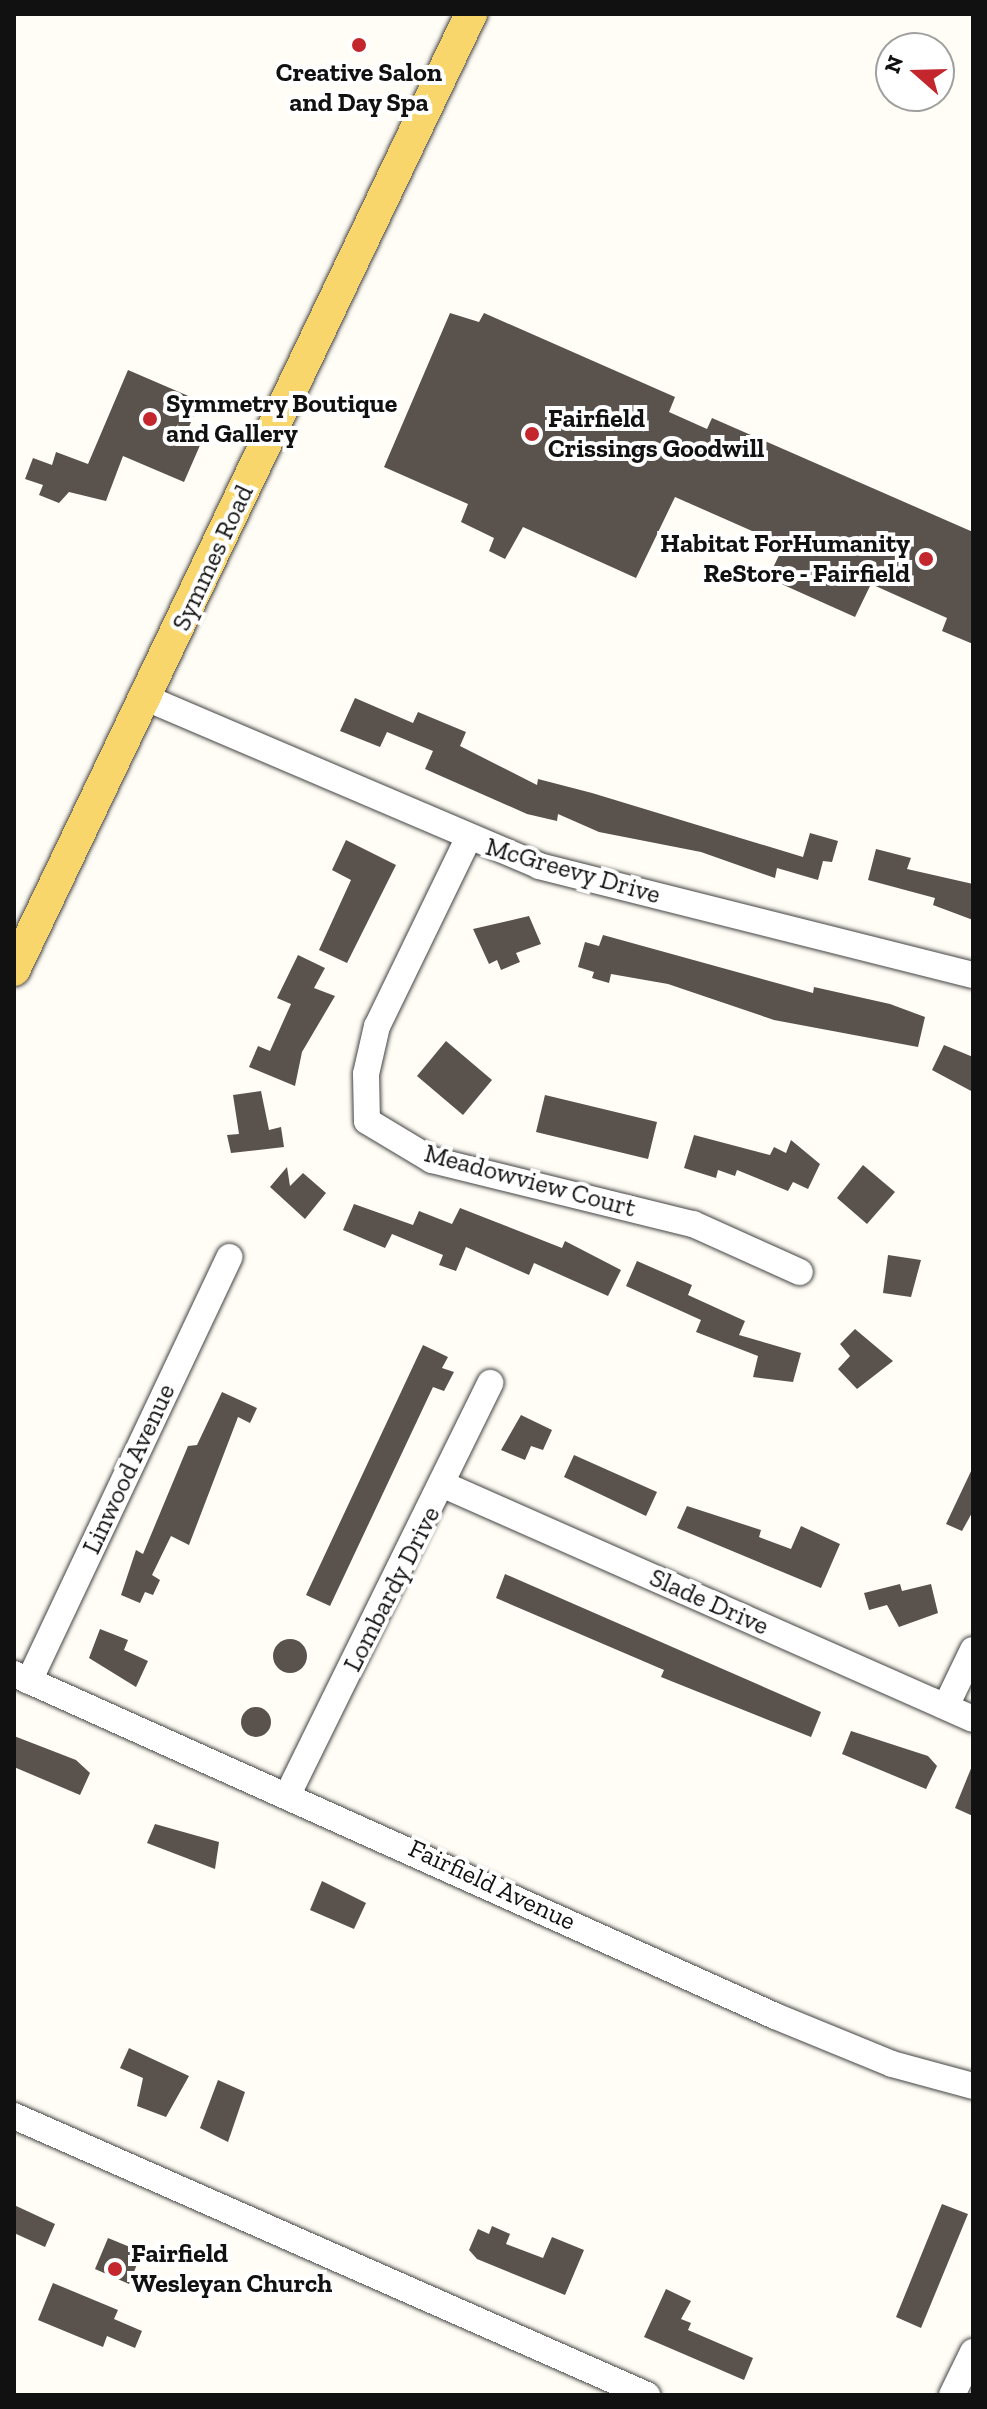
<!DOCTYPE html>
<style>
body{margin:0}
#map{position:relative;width:987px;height:2409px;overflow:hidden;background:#fffdf5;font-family:"Zilla Slab",serif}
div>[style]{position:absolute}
.building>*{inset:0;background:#5a524d}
.round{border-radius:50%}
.roads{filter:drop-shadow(0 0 2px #444) drop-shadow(0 0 2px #444)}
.minor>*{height:26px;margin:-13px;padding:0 13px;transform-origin:13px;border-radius:13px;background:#fff}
.major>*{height:32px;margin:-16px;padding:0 16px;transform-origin:16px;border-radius:16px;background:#f9d66b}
.dots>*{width:22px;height:22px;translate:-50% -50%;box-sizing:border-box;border:4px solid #fff;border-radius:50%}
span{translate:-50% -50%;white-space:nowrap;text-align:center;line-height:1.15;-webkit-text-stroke:8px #fff;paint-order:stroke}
.poi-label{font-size:26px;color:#111;font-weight:700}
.left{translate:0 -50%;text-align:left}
.right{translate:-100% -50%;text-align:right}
.street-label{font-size:26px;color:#111}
.frame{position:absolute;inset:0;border:16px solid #111;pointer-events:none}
.north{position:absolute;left:875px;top:32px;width:80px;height:80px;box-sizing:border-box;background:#fff;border:2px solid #a0a0a0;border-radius:50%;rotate:290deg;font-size:22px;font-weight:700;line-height:32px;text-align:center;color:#111}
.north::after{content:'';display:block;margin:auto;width:28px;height:36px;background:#c4262e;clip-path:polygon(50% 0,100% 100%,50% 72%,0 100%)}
</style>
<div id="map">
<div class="building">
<div style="clip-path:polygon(450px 313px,479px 322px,484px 313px,675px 397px,669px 412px,707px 429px,712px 418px,973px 532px,973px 644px,942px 631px,947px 618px,871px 584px,855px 617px,768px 578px,784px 545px,675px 497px,636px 578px,523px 527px,505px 559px,489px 551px,494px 538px,461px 522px,468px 504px,384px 467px)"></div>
<div style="clip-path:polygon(128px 370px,200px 401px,185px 436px,201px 443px,184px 482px,123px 456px,106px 501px,69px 492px,59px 503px,39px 495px,43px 485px,25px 479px,33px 458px,52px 465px,56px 452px,88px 464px)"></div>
<div style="clip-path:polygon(355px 698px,413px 723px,418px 712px,466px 732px,460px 746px,537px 785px,538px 779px,592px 793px,803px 857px,810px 833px,838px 841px,832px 862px,823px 861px,818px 880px,777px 868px,775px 878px,701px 852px,599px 832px,558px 814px,557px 821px,527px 814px,425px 769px,433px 751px,387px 732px,380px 747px,340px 731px)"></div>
<div style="clip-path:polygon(346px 840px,396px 865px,347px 963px,319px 950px,351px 880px,332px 870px)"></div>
<div style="clip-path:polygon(876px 849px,911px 858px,907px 869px,973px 884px,973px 920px,933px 905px,935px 898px,868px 880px)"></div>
<div style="clip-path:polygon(529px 916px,541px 944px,516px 953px,520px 962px,501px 970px,497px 960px,489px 964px,473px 929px)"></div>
<div style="clip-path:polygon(603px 935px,813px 993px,814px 987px,890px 1004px,925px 1017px,918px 1047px,774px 1020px,668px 984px,611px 974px,609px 983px,592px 978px,594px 972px,578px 967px,585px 942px,599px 946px)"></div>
<div style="clip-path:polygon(298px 955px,325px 968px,314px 988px,335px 996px,302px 1052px,295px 1086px,249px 1067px,258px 1046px,270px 1051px,291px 1004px,277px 998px)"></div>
<div style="clip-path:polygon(446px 1041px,492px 1080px,463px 1115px,417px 1076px)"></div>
<div style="clip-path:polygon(944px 1045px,973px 1057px,973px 1092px,932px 1070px)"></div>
<div style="clip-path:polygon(261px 1091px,269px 1130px,281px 1127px,284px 1147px,231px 1153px,227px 1135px,239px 1134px,233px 1095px)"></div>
<div style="clip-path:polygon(545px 1095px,657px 1122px,648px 1159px,536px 1132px)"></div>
<div style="clip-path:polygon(694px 1135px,770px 1155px,774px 1147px,786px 1153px,791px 1140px,820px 1164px,808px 1189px,793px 1182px,788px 1191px,737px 1170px,735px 1176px,718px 1170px,716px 1178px,684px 1168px)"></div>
<div style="clip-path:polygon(863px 1165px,895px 1192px,867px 1224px,837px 1198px)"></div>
<div style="clip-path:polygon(287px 1167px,290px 1186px,303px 1173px,326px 1193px,305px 1219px,270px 1187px)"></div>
<div style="clip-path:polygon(354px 1204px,413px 1225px,419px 1211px,452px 1224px,460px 1208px,562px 1248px,565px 1241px,621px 1270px,608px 1296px,534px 1263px,529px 1275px,466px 1247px,456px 1271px,439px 1265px,443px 1255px,392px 1234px,385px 1248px,343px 1230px)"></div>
<div style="clip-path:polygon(888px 1255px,921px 1260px,911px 1297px,883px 1293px)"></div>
<div style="clip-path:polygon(637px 1261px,692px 1285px,688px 1295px,745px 1321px,739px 1335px,801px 1353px,793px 1382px,753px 1377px,758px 1356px,696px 1332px,701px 1320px,626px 1286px)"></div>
<div style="clip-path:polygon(855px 1329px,893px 1361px,857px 1389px,838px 1369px,850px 1356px,840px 1344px)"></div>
<div style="clip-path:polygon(423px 1345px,448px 1357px,442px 1368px,454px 1372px,444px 1391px,433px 1387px,330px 1606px,306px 1595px)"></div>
<div style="clip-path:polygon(222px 1392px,257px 1408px,250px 1423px,238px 1417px,189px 1545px,171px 1536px,152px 1575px,160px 1580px,153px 1595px,145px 1592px,140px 1603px,121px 1595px,136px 1550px,143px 1554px,188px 1446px,197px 1445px)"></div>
<div style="clip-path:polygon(521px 1415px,552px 1430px,543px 1450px,531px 1446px,525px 1460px,501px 1450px)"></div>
<div style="clip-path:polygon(574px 1455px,657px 1492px,646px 1516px,564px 1477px)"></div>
<div style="clip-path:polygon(973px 1467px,973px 1511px,962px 1531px,946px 1524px)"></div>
<div style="clip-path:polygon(687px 1506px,761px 1530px,759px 1537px,791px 1549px,801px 1526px,840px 1544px,821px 1588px,677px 1528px)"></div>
<div style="clip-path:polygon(505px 1574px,821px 1712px,811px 1737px,661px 1677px,664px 1670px,496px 1598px)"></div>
<div style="clip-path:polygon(900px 1584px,902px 1591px,931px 1584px,938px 1613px,899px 1627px,887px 1605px,869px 1610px,864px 1593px)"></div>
<div style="clip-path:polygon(100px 1629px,128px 1640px,124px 1650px,148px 1661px,136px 1687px,89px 1658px)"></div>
<div class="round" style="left:273px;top:1639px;width:34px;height:34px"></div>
<div class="round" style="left:241px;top:1707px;width:30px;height:30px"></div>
<div style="clip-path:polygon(851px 1731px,928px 1756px,937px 1766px,926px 1789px,842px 1754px)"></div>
<div style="clip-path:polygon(14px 1736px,76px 1760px,90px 1773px,80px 1795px,14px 1767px)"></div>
<div style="clip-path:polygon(972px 1766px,973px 1766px,973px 1816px,955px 1808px)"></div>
<div style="clip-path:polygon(155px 1824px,219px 1842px,215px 1869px,147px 1843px)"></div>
<div style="clip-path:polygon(322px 1881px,366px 1903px,354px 1929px,310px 1910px)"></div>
<div style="clip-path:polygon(129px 2048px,189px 2076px,166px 2117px,137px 2106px,143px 2078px,120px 2068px)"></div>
<div style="clip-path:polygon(218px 2080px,245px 2092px,228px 2142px,200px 2128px)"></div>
<div style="clip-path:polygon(942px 2204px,968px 2214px,921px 2328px,896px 2317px)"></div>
<div style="clip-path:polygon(14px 2205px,55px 2224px,45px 2247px,14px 2233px)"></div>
<div style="clip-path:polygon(492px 2226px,510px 2234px,506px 2244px,543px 2258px,552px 2237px,584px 2250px,565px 2295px,477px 2259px,469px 2250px,478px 2229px,489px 2234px)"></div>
<div style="clip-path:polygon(108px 2238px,142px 2252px,129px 2284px,95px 2269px)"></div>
<div style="clip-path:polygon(53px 2283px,118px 2310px,114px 2319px,142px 2331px,135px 2348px,107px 2336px,103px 2347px,38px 2320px)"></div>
<div style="clip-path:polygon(666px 2289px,691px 2301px,681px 2319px,691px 2323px,688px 2330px,753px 2358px,744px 2380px,644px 2337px)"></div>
</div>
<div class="roads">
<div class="minor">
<div style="left:146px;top:698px;width:427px;rotate:23.1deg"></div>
<div style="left:539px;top:866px;width:447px;rotate:14.1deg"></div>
<div style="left:467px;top:841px;width:206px;rotate:115.9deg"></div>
<div style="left:377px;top:1026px;width:49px;rotate:102.9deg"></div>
<div style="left:366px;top:1074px;width:47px;rotate:88.8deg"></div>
<div style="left:367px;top:1121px;width:76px;rotate:31deg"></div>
<div style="left:432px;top:1160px;width:269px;rotate:13.8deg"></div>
<div style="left:693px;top:1224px;width:117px;rotate:24.2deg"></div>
<div style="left:444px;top:1485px;width:578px;rotate:23.86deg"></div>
<div style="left:14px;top:1674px;width:834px;rotate:24.2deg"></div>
<div style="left:775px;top:2016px;width:126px;rotate:22.3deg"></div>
<div style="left:892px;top:2064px;width:84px;rotate:15.2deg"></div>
<div style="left:29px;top:1681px;width:469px;rotate:-64.7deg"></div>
<div style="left:946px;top:1706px;width:62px;rotate:-64.3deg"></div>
<div style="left:289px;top:1792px;width:456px;rotate:-63.8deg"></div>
<div style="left:14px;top:2116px;width:692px;rotate:23.79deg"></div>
<div style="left:952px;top:2395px;width:48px;rotate:-64deg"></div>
</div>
<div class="major">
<div style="left:14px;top:970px;width:1060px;rotate:-64.45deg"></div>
</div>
</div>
<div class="dots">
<div style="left:359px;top:45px;background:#c4262e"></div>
<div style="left:150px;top:419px;background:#c4262e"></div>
<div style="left:532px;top:434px;background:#c4262e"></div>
<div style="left:926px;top:559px;background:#c4262e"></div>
<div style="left:115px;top:2269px;background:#c4262e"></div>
</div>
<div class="poi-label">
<span style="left:359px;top:88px">Creative Salon<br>and Day Spa</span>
<span class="left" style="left:166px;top:419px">Symmetry Boutique<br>and Gallery</span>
<span class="left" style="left:548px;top:434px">Fairfield<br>Crissings Goodwill</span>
<span class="right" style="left:910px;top:559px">Habitat ForHumanity<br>ReStore - Fairfield</span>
<span class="left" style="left:131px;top:2269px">Fairfield<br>Wesleyan Church</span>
</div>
<div class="street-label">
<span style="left:213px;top:558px;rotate:-65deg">Symmes Road</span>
<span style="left:573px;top:871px;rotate:16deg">McGreevy Drive</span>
<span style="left:530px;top:1181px;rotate:15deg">Meadowview Court</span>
<span style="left:129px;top:1469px;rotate:-65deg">Linwood Avenue</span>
<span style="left:392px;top:1589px;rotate:-63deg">Lombardy Drive</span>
<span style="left:709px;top:1602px;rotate:24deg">Slade Drive</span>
<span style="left:492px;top:1885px;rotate:25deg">Fairfield Avenue</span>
</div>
<div class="frame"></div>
<div class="north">N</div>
</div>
